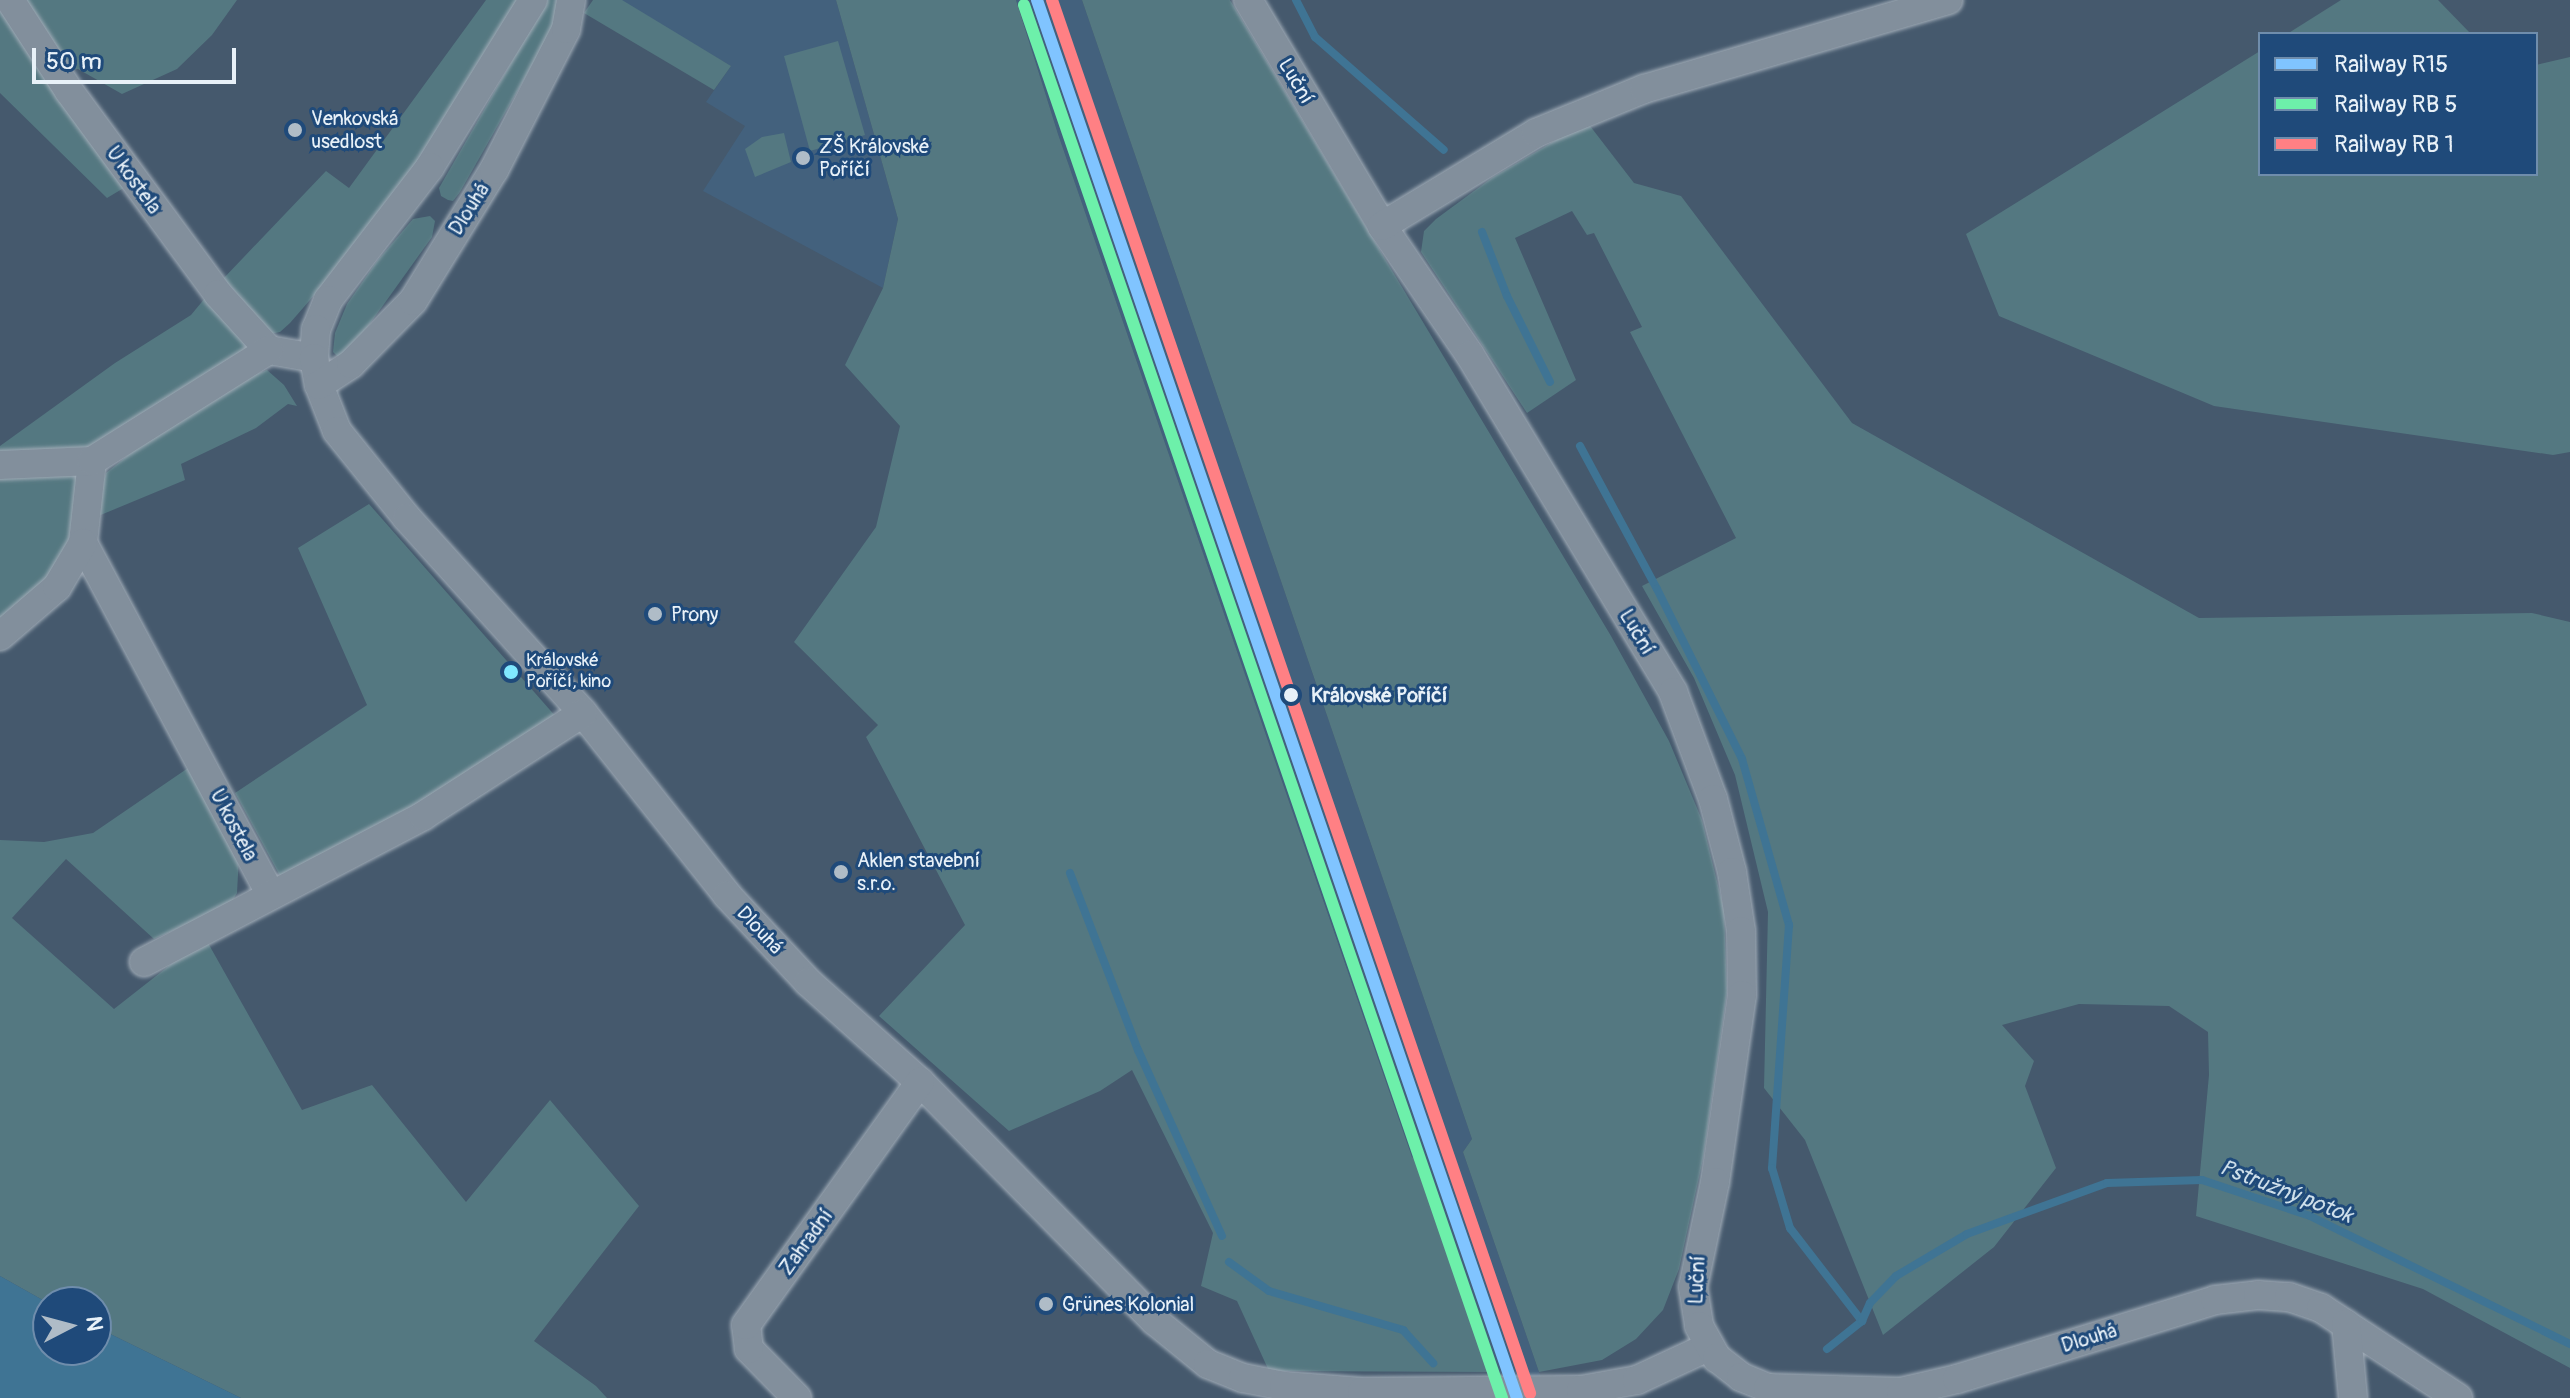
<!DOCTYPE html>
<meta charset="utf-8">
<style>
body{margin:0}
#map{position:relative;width:2570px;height:1398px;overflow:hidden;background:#45596d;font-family:Pangolin,sans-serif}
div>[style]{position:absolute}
.built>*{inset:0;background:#43617d}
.green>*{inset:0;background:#547881}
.water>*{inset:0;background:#3f7494}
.stream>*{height:8px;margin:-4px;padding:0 4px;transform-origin:4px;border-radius:4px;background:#3f7494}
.roads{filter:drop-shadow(0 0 2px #a1acb7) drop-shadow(0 0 2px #a1acb7)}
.minor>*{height:28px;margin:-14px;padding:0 14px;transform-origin:14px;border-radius:14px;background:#828f9c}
.rail-1>*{height:12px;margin:-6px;padding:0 6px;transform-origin:6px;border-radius:6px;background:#80c4ff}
.rail-2>*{height:12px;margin:-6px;padding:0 6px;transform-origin:6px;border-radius:6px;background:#6df0aa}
.rail-3>*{height:12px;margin:-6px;padding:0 6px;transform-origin:6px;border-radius:6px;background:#ff8084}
.dots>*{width:22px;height:22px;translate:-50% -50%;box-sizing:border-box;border:4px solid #1f4a7a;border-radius:50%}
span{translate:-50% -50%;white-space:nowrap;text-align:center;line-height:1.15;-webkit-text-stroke:6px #1f4a7a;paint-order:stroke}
.bus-label{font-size:18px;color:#e8f1f8}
.left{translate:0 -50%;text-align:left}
.street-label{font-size:20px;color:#e8f1f8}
.poi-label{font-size:20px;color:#e8f1f8}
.stop-label{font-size:20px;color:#e8f1f8;font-weight:700}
.water-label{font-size:22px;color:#cedfea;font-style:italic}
.legend{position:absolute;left:2258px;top:32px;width:280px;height:144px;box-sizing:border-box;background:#1f4a7a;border:2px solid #6f8dac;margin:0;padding:10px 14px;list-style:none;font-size:24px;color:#e8f1f8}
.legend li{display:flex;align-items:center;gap:16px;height:40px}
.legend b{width:40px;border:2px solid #6f8dac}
.north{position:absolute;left:32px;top:1286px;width:80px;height:80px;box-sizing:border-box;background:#1f4a7a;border:2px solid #6f8dac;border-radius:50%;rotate:84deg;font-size:22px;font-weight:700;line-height:32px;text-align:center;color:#e8f1f8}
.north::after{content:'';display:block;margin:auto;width:28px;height:36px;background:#afbcc7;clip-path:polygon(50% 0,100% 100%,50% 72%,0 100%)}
.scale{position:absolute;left:32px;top:48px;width:204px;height:36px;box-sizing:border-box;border:4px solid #e8f1f8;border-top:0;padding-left:10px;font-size:24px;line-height:28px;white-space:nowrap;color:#e8f1f8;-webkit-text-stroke:6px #1f4a7a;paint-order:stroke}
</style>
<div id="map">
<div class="built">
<div style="clip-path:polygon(618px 0,836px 0,898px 219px,883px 288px,703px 191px,745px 126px,706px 102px,731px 66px)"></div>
<div style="clip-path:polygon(1016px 0,1082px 0,1472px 1139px,1463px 1152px,1548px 1398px,1506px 1398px,1427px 1166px,1412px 1157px,1058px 134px)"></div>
</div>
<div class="green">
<div style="clip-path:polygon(0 0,237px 0,212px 35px,177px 69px,122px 94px,78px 69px,42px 73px,127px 186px,107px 198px,0 93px)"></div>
<div style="clip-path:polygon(486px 0,523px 0,437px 139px,323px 285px,290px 323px,280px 332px,270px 334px,222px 280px,326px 171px,349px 188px)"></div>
<div style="clip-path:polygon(547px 0,563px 0,550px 34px,460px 192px,453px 201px,448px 200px,441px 196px,439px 188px)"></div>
<div style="clip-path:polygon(593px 0,622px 0,731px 66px,714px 90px,584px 13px)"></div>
<div style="clip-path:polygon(836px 0,1016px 0,1058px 134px,1412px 1157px,1427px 1166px,1498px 1372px,1269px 1371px,1237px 1301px,1201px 1286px,1213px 1233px,1132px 1070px,1100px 1091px,1009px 1131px,879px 1016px,965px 925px,866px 737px,878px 725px,794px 642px,876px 527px,900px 426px,845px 365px,883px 288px,898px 219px)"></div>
<div style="clip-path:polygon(1082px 0,1230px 0,1611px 636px,1669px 741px,1702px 820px,1724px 910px,1727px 992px,1703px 1159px,1679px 1269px,1663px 1310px,1636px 1339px,1602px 1360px,1539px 1372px,1463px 1152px,1472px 1139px)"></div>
<div style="clip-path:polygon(2341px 0,2438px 0,2471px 34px,2287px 34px)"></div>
<div style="clip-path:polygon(838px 41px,865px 135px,810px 151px,784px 56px)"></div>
<div style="clip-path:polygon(2260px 51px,2260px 174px,2536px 174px,2536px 65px,2570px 57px,2570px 452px,2553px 455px,2214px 406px,1999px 316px,1966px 234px)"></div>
<div style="clip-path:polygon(1587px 122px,1634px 183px,1681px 196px,1852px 423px,2199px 618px,2532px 613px,2570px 622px,2570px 1368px,2423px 1289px,2196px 1216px,2209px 1075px,2208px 1032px,2169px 1006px,2079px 1004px,2002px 1025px,2034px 1061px,2025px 1086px,2056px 1168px,1994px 1247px,1883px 1335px,1805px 1140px,1764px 1088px,1768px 912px,1735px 775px,1694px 678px,1642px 586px,1736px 538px,1630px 332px,1642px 327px,1594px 233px,1587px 235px,1572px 211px,1515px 238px,1576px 380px,1527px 413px,1421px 252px,1424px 231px,1436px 219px,1493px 177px)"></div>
<div style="clip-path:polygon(784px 133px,791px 162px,755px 177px,745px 149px,762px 137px)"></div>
<div style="clip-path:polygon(430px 216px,435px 221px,432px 237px,359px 339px,343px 356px,337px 356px,333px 352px,335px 333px,347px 304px,377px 261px,413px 219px)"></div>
<div style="clip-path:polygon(210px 292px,250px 348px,88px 453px,0 458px,0 446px,115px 363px,191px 315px)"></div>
<div style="clip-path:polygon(267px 370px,284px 385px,297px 406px,288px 404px,256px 428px,181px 464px,185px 480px,91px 519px,106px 473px,132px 452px,249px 377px)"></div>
<div style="clip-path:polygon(79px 475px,70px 545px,49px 577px,0 628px,0 477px)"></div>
<div style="clip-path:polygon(369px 504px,557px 718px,415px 809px,280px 876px,235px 793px,367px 705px,298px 548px)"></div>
<div style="clip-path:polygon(191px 766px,239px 856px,237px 893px,230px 905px,154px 939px,66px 859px,12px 918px,114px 1009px,184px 954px,208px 943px,302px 1110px,372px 1085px,466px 1202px,550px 1100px,639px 1206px,534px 1341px,596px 1386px,607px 1398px,241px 1398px,96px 1327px,96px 1302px,48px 1303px,0 1276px,0 840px,44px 842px,93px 833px)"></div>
</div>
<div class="water">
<div style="clip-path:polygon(0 1276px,48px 1303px,48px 1350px,96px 1350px,96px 1327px,241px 1398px,0 1398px)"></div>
</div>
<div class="stream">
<div style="left:1296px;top:0;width:42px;rotate:62.8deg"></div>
<div style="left:1315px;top:37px;width:171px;rotate:41.2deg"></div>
<div style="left:1482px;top:232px;width:69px;rotate:68.7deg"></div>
<div style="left:1507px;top:296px;width:96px;rotate:63.4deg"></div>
<div style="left:1580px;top:446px;width:162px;rotate:61.7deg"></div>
<div style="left:1657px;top:589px;width:190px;rotate:63.4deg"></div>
<div style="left:1742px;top:759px;width:173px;rotate:74.2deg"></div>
<div style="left:1789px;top:925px;width:244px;rotate:94deg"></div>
<div style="left:1772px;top:1168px;width:63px;rotate:73.3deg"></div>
<div style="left:1790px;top:1228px;width:118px;rotate:52.3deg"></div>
<div style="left:1070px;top:873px;width:190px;rotate:69deg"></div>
<div style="left:1138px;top:1050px;width:204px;rotate:65.7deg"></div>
<div style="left:1229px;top:1262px;width:49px;rotate:35.9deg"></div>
<div style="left:1269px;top:1291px;width:140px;rotate:16.2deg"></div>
<div style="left:1403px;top:1330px;width:45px;rotate:47.7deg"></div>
<div style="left:1827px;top:1349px;width:45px;rotate:-38.7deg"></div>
<div style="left:1862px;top:1321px;width:20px;rotate:-66deg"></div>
<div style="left:1870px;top:1303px;width:37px;rotate:-46deg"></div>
<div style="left:1896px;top:1276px;width:82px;rotate:-30.6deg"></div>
<div style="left:1967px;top:1234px;width:149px;rotate:-20deg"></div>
<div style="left:2107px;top:1183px;width:95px;rotate:-1.8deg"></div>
<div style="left:2202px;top:1180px;width:114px;rotate:18.4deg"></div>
<div style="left:2310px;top:1216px;width:290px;rotate:26.2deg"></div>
</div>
<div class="roads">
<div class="minor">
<div style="left:10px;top:0;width:108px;rotate:57deg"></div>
<div style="left:69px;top:91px;width:252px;rotate:53.7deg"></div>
<div style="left:218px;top:294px;width:76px;rotate:47.7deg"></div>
<div style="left:269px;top:350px;width:46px;rotate:10.1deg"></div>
<div style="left:533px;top:0;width:196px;rotate:121.7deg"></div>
<div style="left:430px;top:167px;width:168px;rotate:127.5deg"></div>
<div style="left:328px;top:300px;width:31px;rotate:112deg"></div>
<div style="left:316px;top:329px;width:29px;rotate:94deg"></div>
<div style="left:314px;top:358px;width:27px;rotate:80deg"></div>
<div style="left:319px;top:385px;width:49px;rotate:68.6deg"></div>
<div style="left:337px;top:431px;width:112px;rotate:51.2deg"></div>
<div style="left:407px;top:518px;width:263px;rotate:47.9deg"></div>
<div style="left:583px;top:713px;width:232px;rotate:51.6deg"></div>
<div style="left:727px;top:895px;width:119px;rotate:47deg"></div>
<div style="left:808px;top:982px;width:150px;rotate:41.8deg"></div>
<div style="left:920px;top:1082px;width:335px;rotate:45.5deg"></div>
<div style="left:1155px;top:1321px;width:68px;rotate:39.1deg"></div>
<div style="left:1208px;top:1364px;width:38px;rotate:22deg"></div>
<div style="left:1243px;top:1378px;width:42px;rotate:11deg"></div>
<div style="left:1284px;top:1386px;width:78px;rotate:4.4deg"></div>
<div style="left:1362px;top:1392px;width:219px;rotate:-0.5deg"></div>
<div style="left:1581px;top:1390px;width:57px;rotate:-10.1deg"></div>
<div style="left:1637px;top:1380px;width:78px;rotate:-24.9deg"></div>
<div style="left:1248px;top:0;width:263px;rotate:59.3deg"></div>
<div style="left:1382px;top:226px;width:156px;rotate:55.7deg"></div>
<div style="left:1470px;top:355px;width:393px;rotate:58.9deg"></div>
<div style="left:1673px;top:692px;width:114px;rotate:69.5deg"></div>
<div style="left:1713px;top:799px;width:75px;rotate:75.4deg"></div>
<div style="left:1732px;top:872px;width:60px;rotate:81.3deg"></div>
<div style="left:1741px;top:931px;width:64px;rotate:89.1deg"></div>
<div style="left:1742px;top:995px;width:189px;rotate:98.2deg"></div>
<div style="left:1715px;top:1182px;width:107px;rotate:101.8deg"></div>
<div style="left:1693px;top:1287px;width:39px;rotate:81deg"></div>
<div style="left:1699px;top:1326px;width:37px;rotate:61deg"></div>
<div style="left:1717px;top:1358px;width:31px;rotate:38deg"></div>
<div style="left:1741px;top:1377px;width:29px;rotate:22deg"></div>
<div style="left:1768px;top:1388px;width:133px;rotate:1.7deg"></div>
<div style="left:1901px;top:1392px;width:57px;rotate:-13.1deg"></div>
<div style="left:1957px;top:1379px;width:270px;rotate:-17deg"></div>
<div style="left:2215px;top:1300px;width:43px;rotate:-6.6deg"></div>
<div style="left:2258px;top:1295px;width:31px;rotate:4deg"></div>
<div style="left:2289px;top:1297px;width:34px;rotate:19deg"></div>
<div style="left:2321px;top:1308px;width:164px;rotate:33.3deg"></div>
<div style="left:1382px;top:226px;width:180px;rotate:-31.1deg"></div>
<div style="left:1536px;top:133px;width:117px;rotate:-22.2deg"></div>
<div style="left:1644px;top:89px;width:317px;rotate:-16.3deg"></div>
<div style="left:319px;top:385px;width:38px;rotate:-33deg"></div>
<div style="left:351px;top:364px;width:88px;rotate:-45.5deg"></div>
<div style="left:413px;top:301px;width:154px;rotate:-58.3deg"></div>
<div style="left:494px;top:170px;width:158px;rotate:-62.9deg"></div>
<div style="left:566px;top:29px;width:29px;rotate:-80deg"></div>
<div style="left:92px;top:461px;width:82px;rotate:96.3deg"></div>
<div style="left:83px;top:543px;width:399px;rotate:61.9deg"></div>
<div style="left:0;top:465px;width:92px;rotate:-2.5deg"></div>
<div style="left:92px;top:461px;width:209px;rotate:-32.1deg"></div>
<div style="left:0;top:636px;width:75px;rotate:-40.7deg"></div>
<div style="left:57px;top:587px;width:51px;rotate:-59.4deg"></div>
<div style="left:144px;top:962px;width:315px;rotate:-27.6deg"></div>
<div style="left:423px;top:816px;width:190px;rotate:-32.8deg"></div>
<div style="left:2346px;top:1324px;width:74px;rotate:84.6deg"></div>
<div style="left:797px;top:1398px;width:69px;rotate:-134.4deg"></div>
<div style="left:749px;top:1349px;width:24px;rotate:-97deg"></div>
<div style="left:746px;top:1325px;width:299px;rotate:-54.4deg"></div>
</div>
</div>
<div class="rail-1">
<div style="left:1037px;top:0;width:1478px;rotate:71.05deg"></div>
</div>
<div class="rail-2">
<div style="left:1024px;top:5px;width:1473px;rotate:71.06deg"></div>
</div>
<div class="rail-3">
<div style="left:1052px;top:0;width:1473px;rotate:71.06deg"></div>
</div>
<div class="dots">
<div style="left:295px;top:130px;background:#afbcc7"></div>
<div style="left:803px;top:158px;background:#afbcc7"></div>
<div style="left:655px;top:614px;background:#afbcc7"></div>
<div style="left:511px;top:672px;background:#80e8ff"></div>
<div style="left:1291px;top:695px;background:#e8f1f8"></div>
<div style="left:841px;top:872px;background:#afbcc7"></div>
<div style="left:1046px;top:1304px;background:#afbcc7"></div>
</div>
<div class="bus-label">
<span class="left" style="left:526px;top:672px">Královské<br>Poříčí, kino</span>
</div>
<div class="street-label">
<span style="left:1296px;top:81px;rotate:59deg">Luční</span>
<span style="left:134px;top:180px;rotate:54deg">U kostela</span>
<span style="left:469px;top:209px;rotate:-58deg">Dlouhá</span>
<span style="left:1637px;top:632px;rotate:59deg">Luční</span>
<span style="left:234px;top:825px;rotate:62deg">U kostela</span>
<span style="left:760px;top:930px;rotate:47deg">Dlouhá</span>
<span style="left:806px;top:1242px;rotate:-54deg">Zahradní</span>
<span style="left:1697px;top:1280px;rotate:-87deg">Luční</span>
<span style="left:2089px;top:1338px;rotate:-17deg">Dlouhá</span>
</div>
<div class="poi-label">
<span class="left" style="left:311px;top:130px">Venkovská<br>usedlost</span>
<span class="left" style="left:819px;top:158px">ZŠ Královské<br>Poříčí</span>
<span class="left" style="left:671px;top:614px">Prony</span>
<span class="left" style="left:857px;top:872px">Aklen stavební<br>s.r.o.</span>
<span class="left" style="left:1062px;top:1304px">Grünes Kolonial</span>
</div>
<div class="stop-label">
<span class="left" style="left:1311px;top:695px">Královské Poříčí</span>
</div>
<div class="water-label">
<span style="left:2286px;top:1192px;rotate:21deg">Pstružný potok</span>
</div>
<ul class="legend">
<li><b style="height:10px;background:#80c4ff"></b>Railway R15</li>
<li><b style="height:10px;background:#6df0aa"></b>Railway RB 5</li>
<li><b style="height:10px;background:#ff8084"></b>Railway RB 1</li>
</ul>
<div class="north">N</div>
<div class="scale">50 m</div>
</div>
